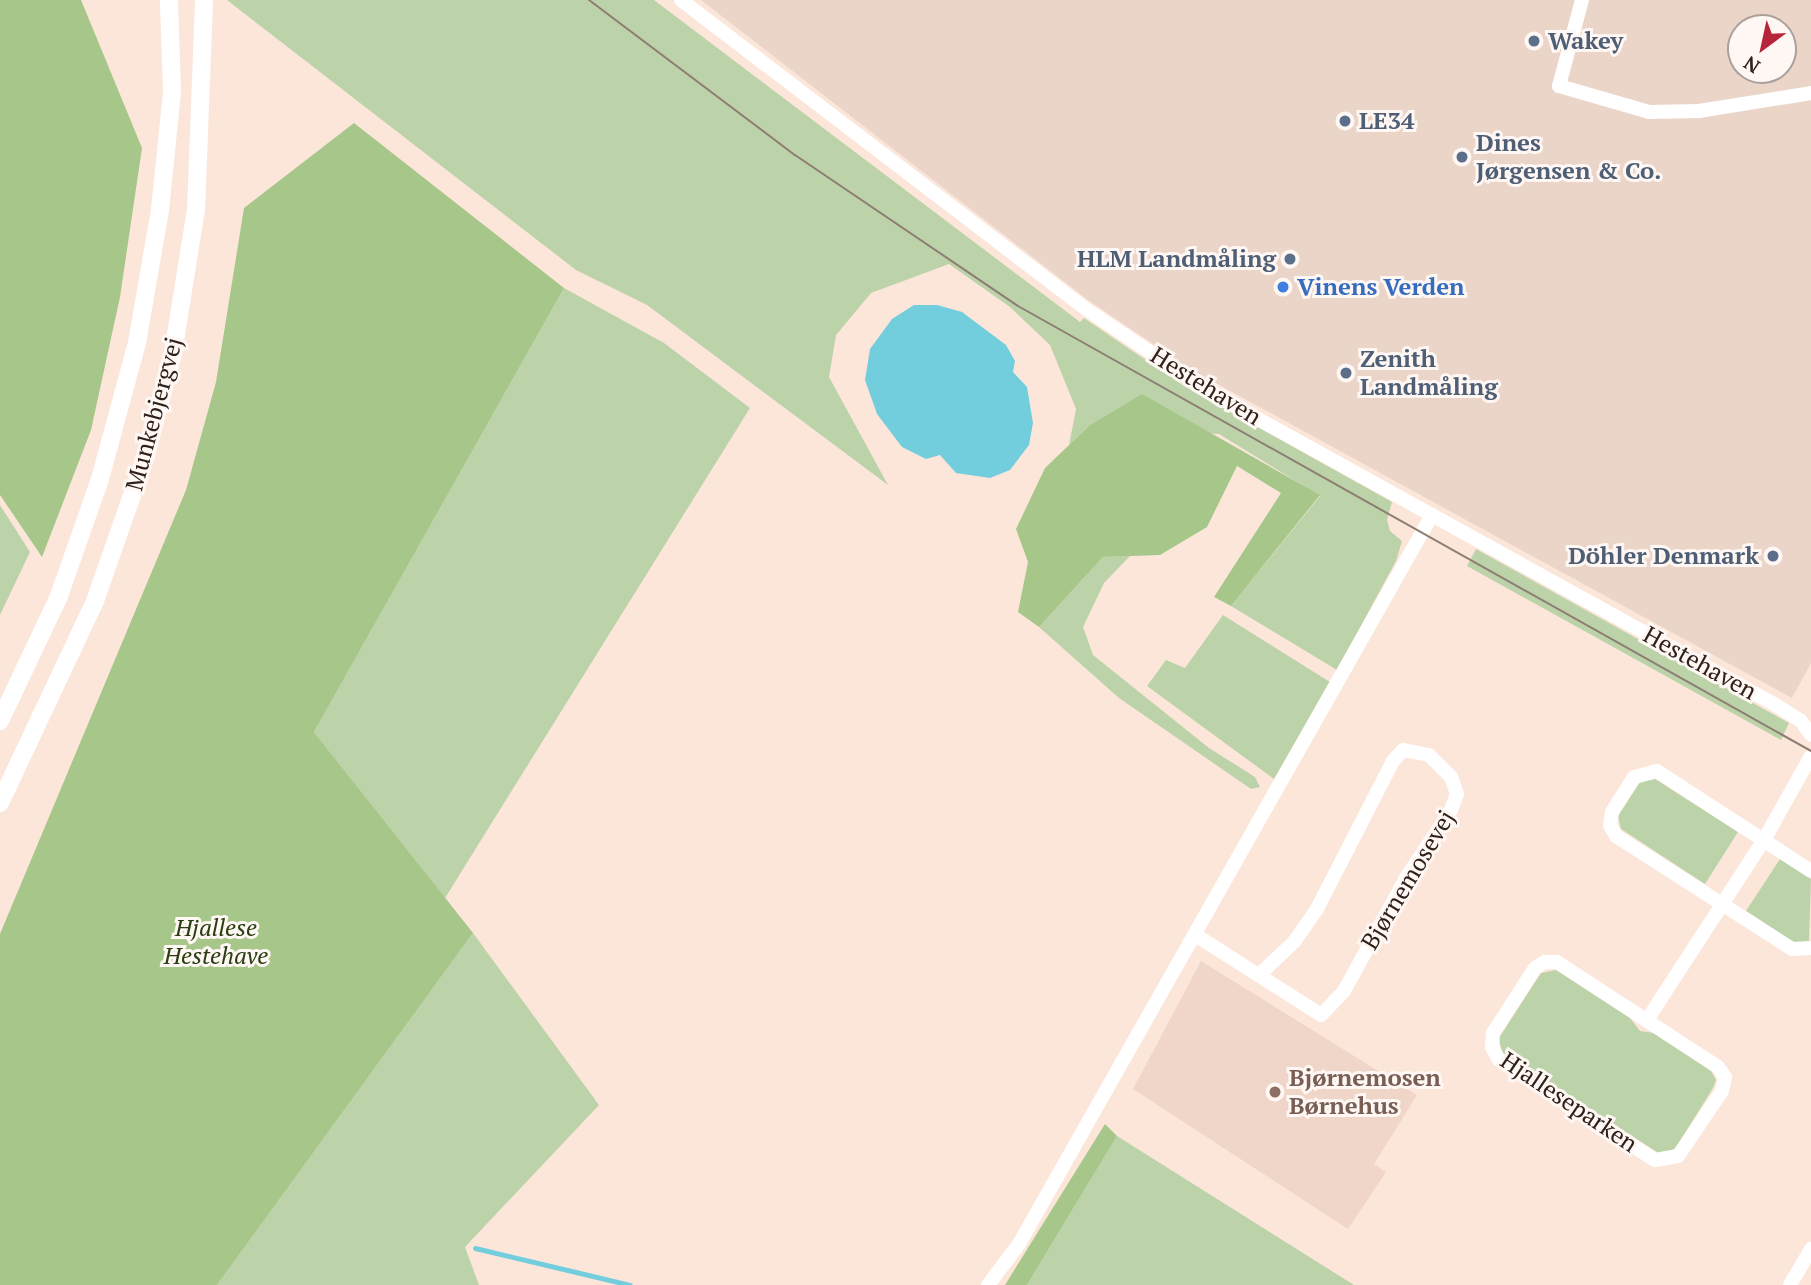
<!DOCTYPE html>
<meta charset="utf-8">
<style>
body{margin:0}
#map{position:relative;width:1811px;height:1285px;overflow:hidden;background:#fce6da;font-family:"PT Serif",serif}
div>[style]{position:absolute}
.built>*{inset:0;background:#f0d6c8}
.industrial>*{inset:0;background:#ead5c8}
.green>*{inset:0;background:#bcd3a9}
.forest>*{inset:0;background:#a6c68a}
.water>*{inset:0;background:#72cddc}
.stream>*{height:5px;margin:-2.5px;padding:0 2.5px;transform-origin:2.5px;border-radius:2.5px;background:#72cddc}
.minor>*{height:14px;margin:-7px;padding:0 7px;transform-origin:7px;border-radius:7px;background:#fff}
.tertiary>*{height:18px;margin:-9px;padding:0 9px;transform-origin:9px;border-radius:9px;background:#fff}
.tram>*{height:2px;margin:-1px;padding:0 1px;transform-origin:1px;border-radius:1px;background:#8e7d73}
.dots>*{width:19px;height:19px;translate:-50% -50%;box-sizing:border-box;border:4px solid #fef7f3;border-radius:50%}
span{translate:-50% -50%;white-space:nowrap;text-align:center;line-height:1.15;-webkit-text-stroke:6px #fef7f3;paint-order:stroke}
.service-label{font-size:24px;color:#4e5e75;font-weight:700}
.left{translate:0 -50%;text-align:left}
.right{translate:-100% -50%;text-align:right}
.shop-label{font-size:24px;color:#366cbe;font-weight:700}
.street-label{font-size:24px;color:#2f211a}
.park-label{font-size:24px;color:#293e12;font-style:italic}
.education-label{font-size:24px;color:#785e54;font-weight:700}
.north{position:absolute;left:1727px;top:14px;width:70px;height:70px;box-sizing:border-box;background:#fef7f3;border:2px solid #aba19c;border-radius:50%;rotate:213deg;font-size:19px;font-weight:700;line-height:28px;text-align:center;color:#2f211a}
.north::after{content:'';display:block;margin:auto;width:24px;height:32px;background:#b7253a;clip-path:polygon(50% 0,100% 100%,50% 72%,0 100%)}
</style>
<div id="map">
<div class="built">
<div style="clip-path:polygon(1201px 961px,1417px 1095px,1374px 1164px,1386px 1172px,1348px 1229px,1133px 1089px)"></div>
</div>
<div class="industrial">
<div style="clip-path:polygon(evenodd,701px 0,1811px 0,1811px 663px,1792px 698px,1190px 369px,1088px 300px,701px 0,1741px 28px,1783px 28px,1783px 70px,1741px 70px,1741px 28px)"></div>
</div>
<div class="green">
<div style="clip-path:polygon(227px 0,654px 0,1080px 322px,1084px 318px,1184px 386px,1392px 502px,1387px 520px,1390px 531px,1402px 541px,1396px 561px,1337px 670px,1231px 606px,1320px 496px,1219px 434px,1089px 426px,1069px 445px,1076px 409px,1050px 345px,1010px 307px,949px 264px,871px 293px,836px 335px,829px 377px,888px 485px,647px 305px,576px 270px)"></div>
<div style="clip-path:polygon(564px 288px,664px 343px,750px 408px,445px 898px,314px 732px)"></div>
<div style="clip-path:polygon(0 505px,30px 552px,0 615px)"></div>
<div style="clip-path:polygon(1476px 549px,1789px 723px,1781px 740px,1467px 566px)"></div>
<div style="clip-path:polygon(1130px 556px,1104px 583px,1083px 627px,1093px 655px,1209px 748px,1255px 777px,1260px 787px,1251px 789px,1119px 698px,1039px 627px,1103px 557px)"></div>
<div style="clip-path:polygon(1223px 615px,1330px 682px,1274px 779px,1147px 686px,1166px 660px,1185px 668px)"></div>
<div style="clip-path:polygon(1655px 779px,1738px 832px,1705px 884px,1621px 829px,1618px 816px,1641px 781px)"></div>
<div style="clip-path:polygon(1780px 859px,1811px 879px,1809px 941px,1795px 943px,1746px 911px)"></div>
<div style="clip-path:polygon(473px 933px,599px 1105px,465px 1247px,479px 1285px,217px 1285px)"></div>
<div style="clip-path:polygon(1556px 970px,1630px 1018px,1640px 1031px,1654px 1033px,1711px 1071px,1716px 1080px,1713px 1088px,1675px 1149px,1660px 1154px,1502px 1052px,1499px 1038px,1541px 973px)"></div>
<div style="clip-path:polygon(1117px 1136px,1354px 1285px,1027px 1285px)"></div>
</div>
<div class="forest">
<div style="clip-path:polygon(0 0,81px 0,142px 148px,120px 297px,91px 430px,42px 557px,0 495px)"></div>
<div style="clip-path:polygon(354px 123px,564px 288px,314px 732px,473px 933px,217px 1285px,0 1285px,0 934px,186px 490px,216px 382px,244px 208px)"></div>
<div style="clip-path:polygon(1142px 394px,1320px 495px,1231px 606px,1214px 597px,1281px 493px,1237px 466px,1207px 527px,1160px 555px,1103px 557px,1039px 627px,1018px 612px,1028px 562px,1016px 529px,1045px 468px,1089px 426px)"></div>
<div style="clip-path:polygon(1105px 1124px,1117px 1136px,1027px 1285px,1005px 1285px)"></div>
</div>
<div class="water">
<div style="clip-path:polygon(914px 305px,937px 305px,962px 312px,1006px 345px,1015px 361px,1013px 372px,1027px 387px,1033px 423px,1029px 445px,1010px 470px,990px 478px,956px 473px,940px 455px,926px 459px,902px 447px,877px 414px,865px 380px,870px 349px,892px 319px)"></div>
</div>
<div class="stream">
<div style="left:475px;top:1248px;width:159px;rotate:13.4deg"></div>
</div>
<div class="minor">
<div style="left:681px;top:0;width:509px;rotate:37.34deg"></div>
<div style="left:1086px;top:309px;width:151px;rotate:33.9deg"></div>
<div style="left:1211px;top:393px;width:643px;rotate:28.92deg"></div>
<div style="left:1774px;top:704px;width:32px;rotate:32deg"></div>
<div style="left:1801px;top:721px;width:17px;rotate:54deg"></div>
<div style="left:1582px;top:0;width:89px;rotate:105deg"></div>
<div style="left:1559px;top:86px;width:94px;rotate:16.1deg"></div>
<div style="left:1649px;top:112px;width:50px;rotate:-1.1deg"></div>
<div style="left:1699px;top:111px;width:113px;rotate:-9.1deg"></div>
<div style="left:1811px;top:871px;width:184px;rotate:-147deg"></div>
<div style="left:1657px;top:771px;width:24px;rotate:165deg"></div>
<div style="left:1634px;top:777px;width:41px;rotate:122.2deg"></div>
<div style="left:1612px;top:812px;width:13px;rotate:99deg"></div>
<div style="left:1610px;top:825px;width:13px;rotate:61deg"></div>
<div style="left:1616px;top:836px;width:209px;rotate:32.7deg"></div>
<div style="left:1792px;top:949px;width:19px;rotate:-3deg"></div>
<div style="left:1197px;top:936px;width:147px;rotate:32.5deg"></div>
<div style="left:1321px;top:1015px;width:33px;rotate:-46deg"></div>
<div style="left:1344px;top:991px;width:129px;rotate:-61.2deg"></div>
<div style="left:1406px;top:878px;width:82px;rotate:-56.5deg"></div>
<div style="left:1451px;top:810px;width:17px;rotate:-69deg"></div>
<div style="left:1457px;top:794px;width:18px;rotate:-109deg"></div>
<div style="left:1451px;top:777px;width:31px;rotate:-135deg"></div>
<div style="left:1429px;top:755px;width:26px;rotate:-169deg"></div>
<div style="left:1403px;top:750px;width:15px;rotate:132deg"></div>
<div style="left:1393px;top:761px;width:166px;rotate:117.2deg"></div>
<div style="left:1317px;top:909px;width:39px;rotate:125deg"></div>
<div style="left:1295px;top:941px;width:50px;rotate:136.6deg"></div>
<div style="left:1545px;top:962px;width:12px"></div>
<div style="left:1557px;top:962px;width:192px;rotate:33.1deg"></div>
<div style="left:1718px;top:1067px;width:12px;rotate:55deg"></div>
<div style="left:1725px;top:1077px;width:14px;rotate:102deg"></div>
<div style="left:1722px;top:1091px;width:78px;rotate:124.1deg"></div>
<div style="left:1678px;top:1156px;width:23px;rotate:170deg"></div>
<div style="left:1655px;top:1160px;width:185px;rotate:-147.3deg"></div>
<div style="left:1499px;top:1060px;width:15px;rotate:-118deg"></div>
<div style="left:1492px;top:1047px;width:14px;rotate:-86deg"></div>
<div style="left:1493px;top:1033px;width:77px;rotate:-57.1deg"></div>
<div style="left:1535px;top:968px;width:12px;rotate:-31deg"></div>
<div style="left:1647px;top:1020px;width:215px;rotate:-57deg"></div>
<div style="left:1764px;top:840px;width:96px;rotate:-60.8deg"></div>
<div style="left:988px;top:1285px;width:51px;rotate:-52.9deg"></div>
<div style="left:1019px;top:1244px;width:838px;rotate:-60.47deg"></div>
<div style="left:1790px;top:1285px;width:42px;rotate:-59.7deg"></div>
</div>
<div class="tertiary">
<div style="left:0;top:721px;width:138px;rotate:-64.7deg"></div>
<div style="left:59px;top:596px;width:124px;rotate:-70.7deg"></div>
<div style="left:100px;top:479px;width:141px;rotate:-74.8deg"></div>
<div style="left:137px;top:343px;width:135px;rotate:-80.2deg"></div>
<div style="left:160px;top:210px;width:119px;rotate:-84.2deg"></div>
<div style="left:172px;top:92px;width:92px;rotate:-91.9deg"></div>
<div style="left:0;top:803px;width:223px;rotate:-64.8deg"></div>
<div style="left:95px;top:601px;width:155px;rotate:-70.7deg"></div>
<div style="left:146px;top:455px;width:106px;rotate:-75.2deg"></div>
<div style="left:173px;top:353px;width:145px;rotate:-80.9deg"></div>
<div style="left:196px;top:210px;width:210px;rotate:-87.8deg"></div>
</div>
<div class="tram">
<div style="left:589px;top:0;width:258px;rotate:37deg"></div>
<div style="left:795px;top:155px;width:269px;rotate:34.1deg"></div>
<div style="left:1018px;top:306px;width:909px;rotate:29.3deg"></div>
</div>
<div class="dots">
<div style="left:1534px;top:41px;background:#5c6f8a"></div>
<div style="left:1345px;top:121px;background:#5c6f8a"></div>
<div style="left:1462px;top:157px;background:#5c6f8a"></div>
<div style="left:1290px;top:259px;background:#5c6f8a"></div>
<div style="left:1283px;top:287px;background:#3f7fe0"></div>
<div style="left:1346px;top:373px;background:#5c6f8a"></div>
<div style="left:1773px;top:556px;background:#5c6f8a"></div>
<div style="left:1275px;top:1092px;background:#8d6e63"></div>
</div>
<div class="service-label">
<span class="left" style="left:1548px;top:41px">Wakey</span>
<span class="left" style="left:1359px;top:121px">LE34</span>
<span class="left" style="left:1476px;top:157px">Dines<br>Jørgensen &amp; Co.</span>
<span class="right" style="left:1276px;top:259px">HLM Landmåling</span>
<span class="left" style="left:1360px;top:373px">Zenith<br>Landmåling</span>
<span class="right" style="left:1759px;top:556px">Döhler Denmark</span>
</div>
<div class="shop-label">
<span class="left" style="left:1297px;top:287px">Vinens Verden</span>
</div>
<div class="street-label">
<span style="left:1206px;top:386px;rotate:32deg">Hestehaven</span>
<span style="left:154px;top:414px;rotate:-75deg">Munkebjergvej</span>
<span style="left:1700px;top:663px;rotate:29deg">Hestehaven</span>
<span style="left:1408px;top:880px;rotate:-59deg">Bjørnemosevej</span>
<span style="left:1569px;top:1102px;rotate:34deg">Hjalleseparken</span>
</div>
<div class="park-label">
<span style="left:216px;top:942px">Hjallese<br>Hestehave</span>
</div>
<div class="education-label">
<span class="left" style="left:1289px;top:1092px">Bjørnemosen<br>Børnehus</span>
</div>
<div class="north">N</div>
</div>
